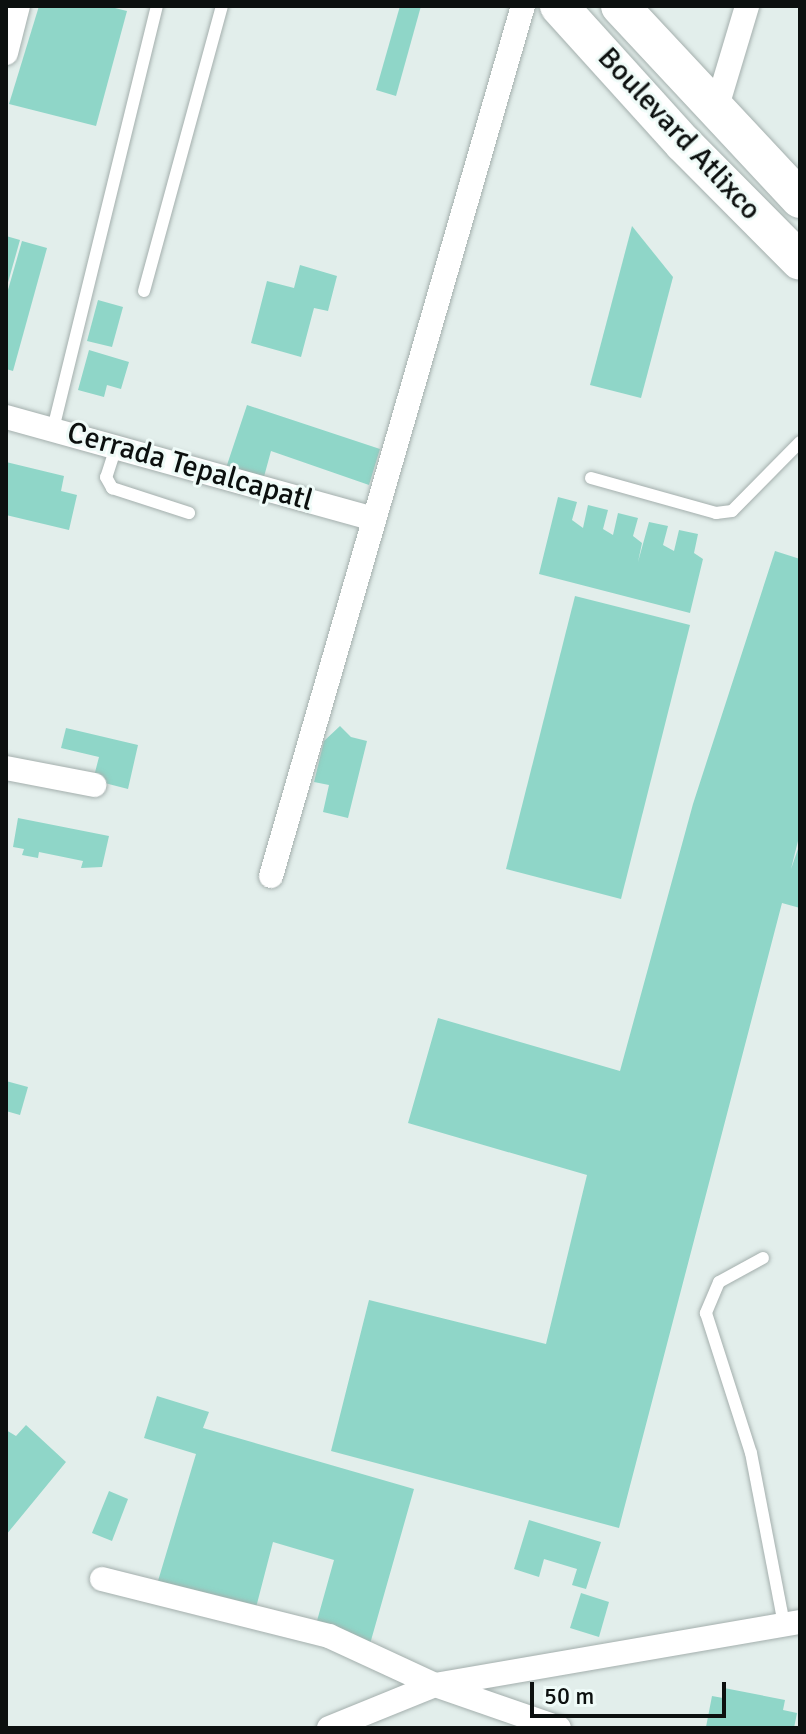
<!DOCTYPE html>
<style>
body{margin:0}
#map{position:relative;width:806px;height:1734px;overflow:hidden;background:#e2eeeb;font-family:Signika,sans-serif}
div>[style]{position:absolute}
.building>*{inset:0;background:#8fd6c8}
.roads{filter:drop-shadow(0 0 2px #a4afad) drop-shadow(0 0 2px #a4afad)}
.lane>*{height:12px;margin:-6px;padding:0 6px;transform-origin:6px;border-radius:6px;background:#fff}
.street>*{height:24px;margin:-12px;padding:0 12px;transform-origin:12px;border-radius:12px;background:#fff}
.primary>*{height:38px;margin:-19px;padding:0 19px;transform-origin:19px;border-radius:19px;background:#fff}
span{translate:-50% -50%;white-space:nowrap;text-align:center;line-height:1.15;-webkit-text-stroke:6px #effbf8;paint-order:stroke}
.street-label{font-size:30px;color:#0c100f}
.frame{position:absolute;inset:0;border:8px solid #0c100f;pointer-events:none}
.scale{position:absolute;left:530px;top:1682px;width:196px;height:36px;box-sizing:border-box;border:4px solid #0c100f;border-top:0;padding-left:10px;font-size:24px;line-height:28px;white-space:nowrap;color:#0c100f;-webkit-text-stroke:6px #effbf8;paint-order:stroke}
</style>
<div id="map">
<div class="building">
<div style="clip-path:polygon(39px 6px,107px 6px,127px 11px,96px 126px,9px 104px)"></div>
<div style="clip-path:polygon(400px 6px,421px 6px,396px 96px,376px 90px)"></div>
<div style="clip-path:polygon(632px 226px,673px 277px,641px 398px,590px 385px)"></div>
<div style="clip-path:polygon(6px 236px,20px 240px,7px 286px,6px 286px)"></div>
<div style="clip-path:polygon(22px 241px,47px 248px,13px 371px,6px 369px,6px 297px)"></div>
<div style="clip-path:polygon(300px 265px,337px 276px,328px 311px,314px 308px,301px 357px,251px 343px,267px 281px,294px 288px)"></div>
<div style="clip-path:polygon(98px 300px,123px 307px,112px 347px,87px 341px)"></div>
<div style="clip-path:polygon(89px 350px,129px 362px,121px 389px,107px 385px,104px 397px,78px 390px)"></div>
<div style="clip-path:polygon(247px 405px,380px 449px,369px 485px,271px 451px,262px 484px,225px 471px)"></div>
<div style="clip-path:polygon(6px 462px,64px 476px,61px 491px,77px 495px,69px 530px,6px 515px)"></div>
<div style="clip-path:polygon(558px 497px,577px 502px,572px 520px,583px 528px,588px 505px,608px 510px,603px 529px,613px 535px,618px 513px,638px 518px,633px 536px,642px 543px,638px 562px,649px 522px,668px 526px,663px 545px,674px 551px,679px 530px,698px 534px,694px 553px,703px 559px,690px 613px,539px 574px)"></div>
<div style="clip-path:polygon(775px 551px,800px 559px,800px 833px,791px 869px,800px 843px,800px 908px,782px 903px,619px 1528px,331px 1451px,369px 1300px,546px 1344px,587px 1175px,408px 1123px,438px 1018px,620px 1071px,693px 804px)"></div>
<div style="clip-path:polygon(575px 596px,690px 625px,621px 899px,506px 869px)"></div>
<div style="clip-path:polygon(340px 726px,351px 737px,367px 741px,348px 818px,323px 812px,329px 785px,314px 782px,324px 741px)"></div>
<div style="clip-path:polygon(66px 728px,138px 745px,128px 789px,93px 780px,99px 757px,61px 748px)"></div>
<div style="clip-path:polygon(18px 818px,109px 836px,102px 867px,81px 868px,83px 861px,39px 852px,38px 858px,22px 855px,24px 849px,13px 847px)"></div>
<div style="clip-path:polygon(6px 1081px,28px 1087px,20px 1115px,6px 1111px)"></div>
<div style="clip-path:polygon(157px 1396px,209px 1412px,203px 1428px,414px 1489px,370px 1644px,315px 1628px,334px 1560px,273px 1542px,253px 1619px,155px 1591px,196px 1454px,144px 1438px)"></div>
<div style="clip-path:polygon(26px 1425px,66px 1462px,6px 1535px,6px 1430px,16px 1436px)"></div>
<div style="clip-path:polygon(109px 1491px,128px 1499px,112px 1541px,92px 1533px)"></div>
<div style="clip-path:polygon(529px 1520px,601px 1542px,586px 1589px,572px 1585px,577px 1569px,544px 1559px,539px 1577px,514px 1569px)"></div>
<div style="clip-path:polygon(581px 1593px,609px 1602px,599px 1637px,570px 1628px)"></div>
<div style="clip-path:polygon(724px 1688px,785px 1700px,783px 1710px,797px 1713px,794px 1728px,706px 1727px,712px 1696px,723px 1698px)"></div>
</div>
<div class="roads">
<div class="lane">
<div style="left:144px;top:291px;width:295px;rotate:-74.7deg"></div>
<div style="left:53px;top:429px;width:436px;rotate:-76.2deg"></div>
<div style="left:117px;top:444px;width:35px;rotate:108deg"></div>
<div style="left:106px;top:477px;width:13px;rotate:61deg"></div>
<div style="left:112px;top:488px;width:81px;rotate:18deg"></div>
<div style="left:591px;top:478px;width:130px;rotate:15.6deg"></div>
<div style="left:716px;top:513px;width:16px;rotate:-7deg"></div>
<div style="left:732px;top:511px;width:97px;rotate:-45.4deg"></div>
<div style="left:763px;top:1258px;width:50px;rotate:151.4deg"></div>
<div style="left:719px;top:1282px;width:34px;rotate:113deg"></div>
<div style="left:706px;top:1313px;width:147px;rotate:72.2deg"></div>
<div style="left:751px;top:1453px;width:175px;rotate:79.1deg"></div>
</div>
<div class="street">
<div style="left:6px;top:53px;width:49px;rotate:-75.7deg"></div>
<div style="left:715px;top:113px;width:112px;rotate:-73.3deg"></div>
<div style="left:6px;top:417px;width:382px;rotate:15.5deg"></div>
<div style="left:6px;top:768px;width:90px;rotate:10.9deg"></div>
<div style="left:271px;top:876px;width:906px;rotate:-73.85deg"></div>
<div style="left:102px;top:1579px;width:234px;rotate:14.1deg"></div>
<div style="left:329px;top:1636px;width:117px;rotate:24.8deg"></div>
<div style="left:435px;top:1685px;width:131px;rotate:19.1deg"></div>
<div style="left:329px;top:1728px;width:114px;rotate:-22.1deg"></div>
<div style="left:435px;top:1685px;width:370px;rotate:-9.8deg"></div>
</div>
<div class="primary">
<div style="left:559px;top:6px;width:185px;rotate:47.9deg"></div>
<div style="left:683px;top:143px;width:166px;rotate:45.2deg"></div>
<div style="left:620px;top:6px;width:264px;rotate:47deg"></div>
</div>
</div>
<div class="street-label">
<span style="left:679px;top:134px;rotate:47deg">Boulevard Atlixco</span>
<span style="left:190px;top:467px;rotate:16deg">Cerrada Tepalcapatl</span>
</div>
<div class="frame"></div>
<div class="scale">50 m</div>
</div>
